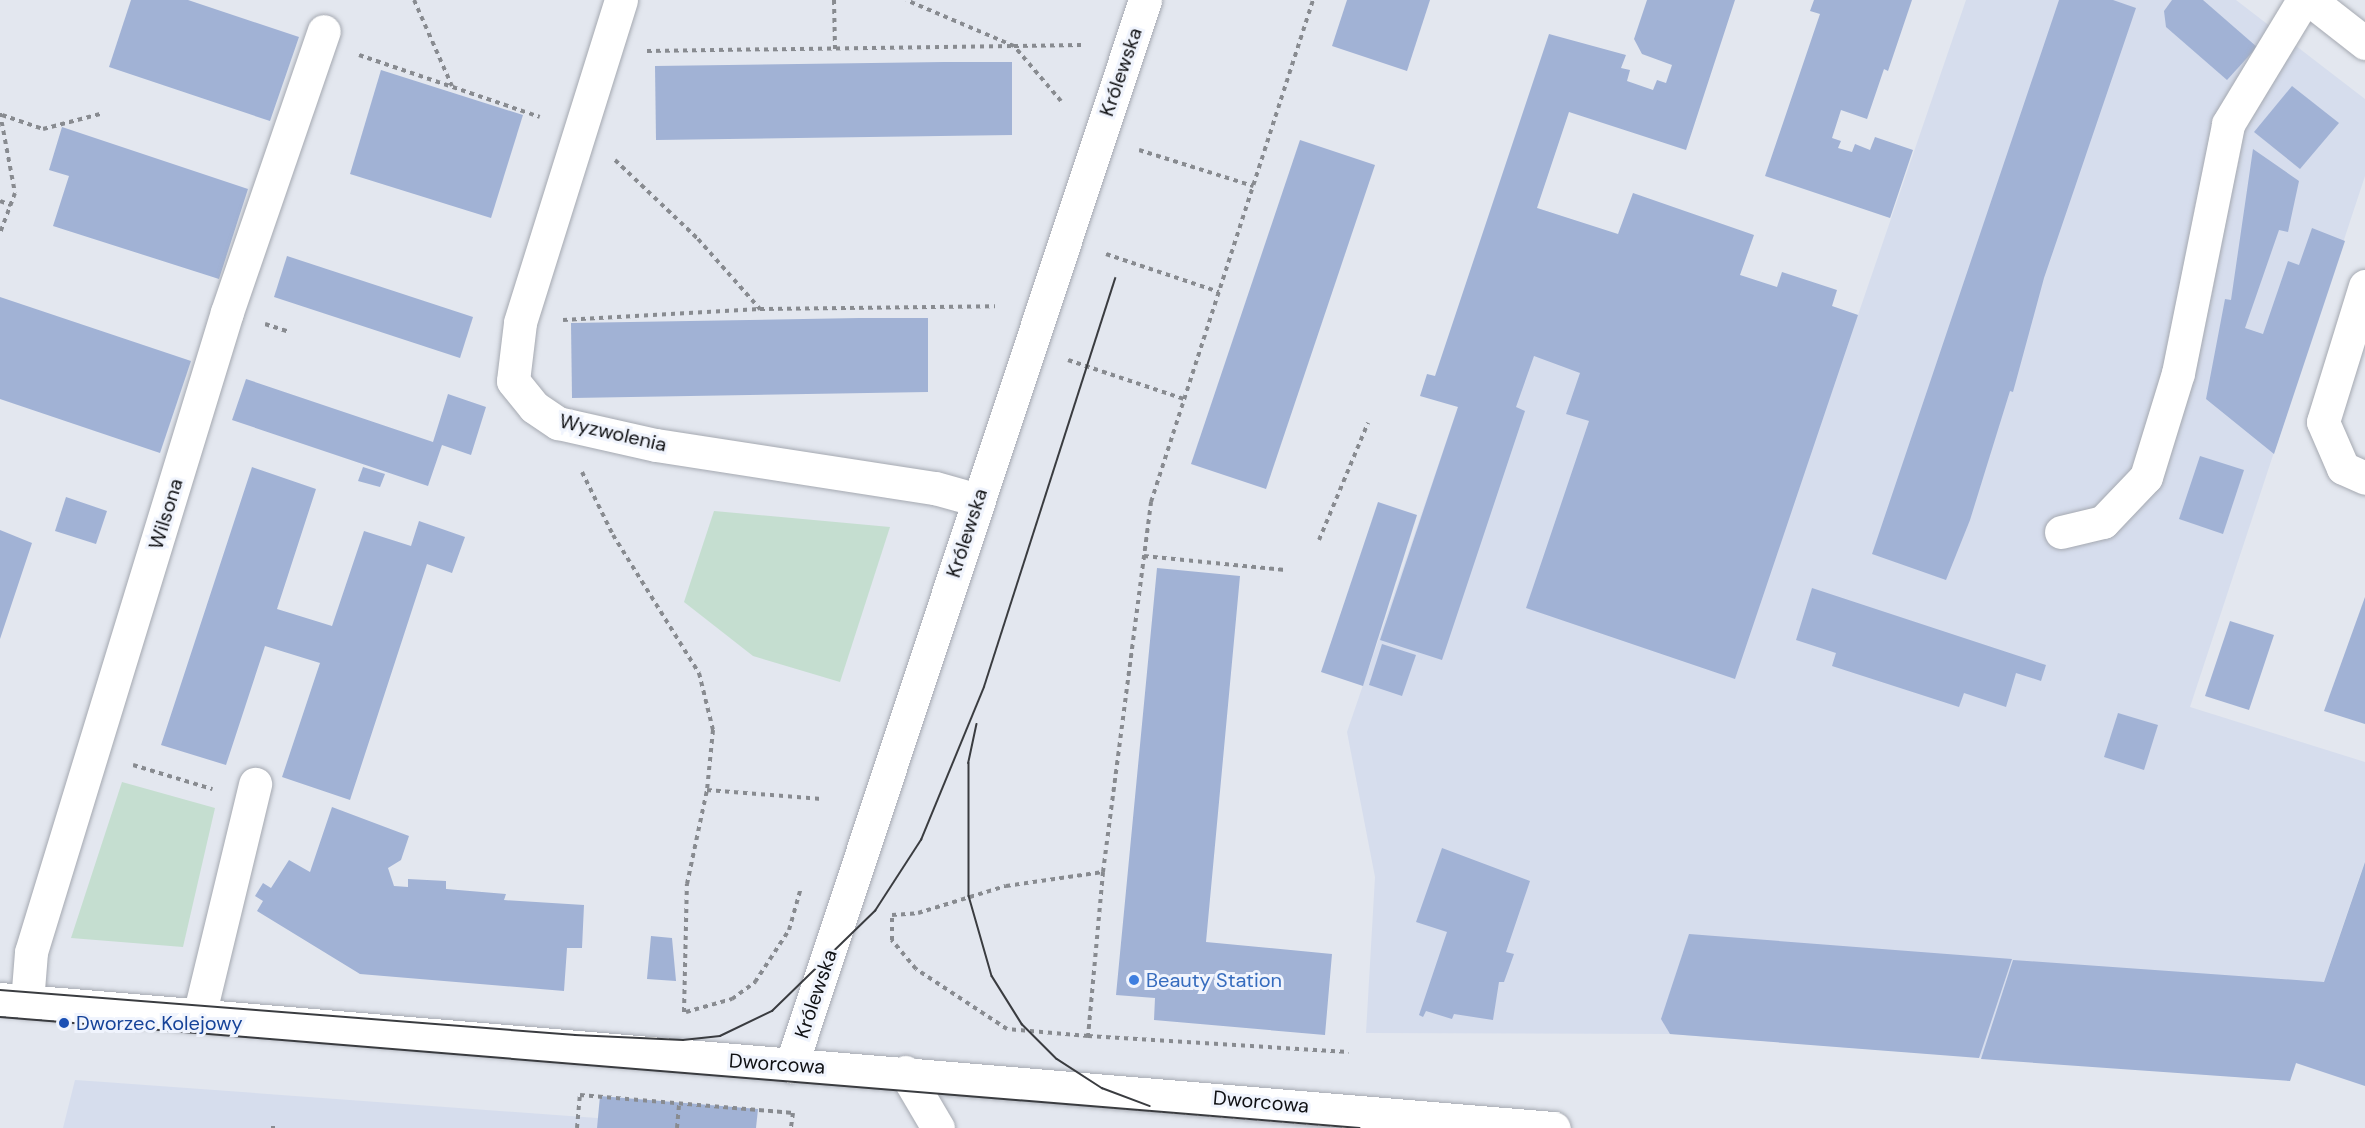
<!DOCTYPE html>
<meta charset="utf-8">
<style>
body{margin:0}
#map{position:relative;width:2365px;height:1128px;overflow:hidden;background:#e3e7ef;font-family:"DM Sans",sans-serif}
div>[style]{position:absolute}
.built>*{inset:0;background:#d6dded}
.green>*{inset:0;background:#c5ded0}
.building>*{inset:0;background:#a1b2d5}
.path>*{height:4px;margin-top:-2px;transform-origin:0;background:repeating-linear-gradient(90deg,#888b90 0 4.5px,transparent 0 9px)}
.roads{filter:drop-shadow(0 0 2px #a5a9b1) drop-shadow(0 0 2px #a5a9b1)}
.minor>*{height:33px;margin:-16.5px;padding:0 16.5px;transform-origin:16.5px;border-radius:16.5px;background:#fff}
.tram>*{height:1.5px;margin:-0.75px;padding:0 0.75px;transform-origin:0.75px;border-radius:0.75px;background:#3a3c40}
.dots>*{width:16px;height:16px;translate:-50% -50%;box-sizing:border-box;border:3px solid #f0f4fd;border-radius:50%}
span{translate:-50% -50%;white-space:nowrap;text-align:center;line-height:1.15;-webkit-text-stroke:6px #f0f4fd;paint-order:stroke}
.street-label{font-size:20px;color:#0f1013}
.shop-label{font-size:20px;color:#366cbe}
.left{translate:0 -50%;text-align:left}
.transit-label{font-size:20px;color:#164399}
</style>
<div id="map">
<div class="built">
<div style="clip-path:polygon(1966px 0,2236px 0,2365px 99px,2365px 176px,2190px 707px,2365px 762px,2365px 861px,2290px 1081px,1670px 1034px,1366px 1033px,1375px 877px,1347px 732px,1463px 392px,1537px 208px,1858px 315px)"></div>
<div style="clip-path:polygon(75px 1080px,104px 1082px,734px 1128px,63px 1128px)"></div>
</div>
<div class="green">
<div style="clip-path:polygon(714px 511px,890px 527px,840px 682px,753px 656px,684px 602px)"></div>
<div style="clip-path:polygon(122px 782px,215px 808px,183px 947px,71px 938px)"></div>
</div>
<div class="building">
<div style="clip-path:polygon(131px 0,188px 0,299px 37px,270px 121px,109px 67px)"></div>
<div style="clip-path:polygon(1347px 0,1430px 0,1407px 71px,1332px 46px)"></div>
<div style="clip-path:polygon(1647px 0,1735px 0,1686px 150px,1569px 112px,1537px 208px,1618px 234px,1633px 193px,1754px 235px,1740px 275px,1777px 287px,1782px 272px,1837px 290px,1832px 306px,1858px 315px,1735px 679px,1526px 608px,1589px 421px,1566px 414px,1580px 373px,1534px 356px,1516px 407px,1525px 411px,1442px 660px,1380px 640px,1458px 407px,1420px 396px,1427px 374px,1435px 376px,1549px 34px,1626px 55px,1621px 68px,1630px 70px,1627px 81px,1653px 90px,1657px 80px,1666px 83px,1672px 65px,1642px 54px,1634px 39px)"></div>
<div style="clip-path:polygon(1814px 0,1912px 0,1888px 71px,1884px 69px,1867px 119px,1841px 110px,1832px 138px,1841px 141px,1838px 148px,1852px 152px,1855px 144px,1870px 150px,1875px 137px,1913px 150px,1890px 218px,1765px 176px,1820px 14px,1810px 11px)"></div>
<div style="clip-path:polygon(2059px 0,2113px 0,2136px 8px,2044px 278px,2013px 392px,2010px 391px,1970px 520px,1946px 580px,1872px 554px)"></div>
<div style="clip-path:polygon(2172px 0,2203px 0,2257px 47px,2227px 80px,2166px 27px,2164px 11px)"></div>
<div style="clip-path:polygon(944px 62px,1012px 62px,1012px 135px,656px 140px,655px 66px)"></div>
<div style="clip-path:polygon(381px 70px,523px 115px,491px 218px,350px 174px)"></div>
<div style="clip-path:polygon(2292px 86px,2339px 123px,2300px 169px,2254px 132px)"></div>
<div style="clip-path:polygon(62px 127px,248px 189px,219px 279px,53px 226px,69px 176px,49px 170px)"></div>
<div style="clip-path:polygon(1300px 140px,1375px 165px,1266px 489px,1191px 464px)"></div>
<div style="clip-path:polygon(2253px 149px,2299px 181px,2288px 232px,2279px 230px,2245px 328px,2263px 334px,2288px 261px,2299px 265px,2312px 228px,2345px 241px,2274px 454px,2206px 399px,2225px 299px,2231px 300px)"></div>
<div style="clip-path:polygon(287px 256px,473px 317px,460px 358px,274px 297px)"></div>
<div style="clip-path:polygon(0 297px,191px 361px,160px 453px,0 399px)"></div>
<div style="clip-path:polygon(859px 318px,928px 318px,928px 392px,572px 398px,571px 323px)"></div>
<div style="clip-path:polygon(246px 379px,433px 442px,448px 394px,486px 407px,471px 455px,442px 445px,428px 486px,232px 420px)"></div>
<div style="clip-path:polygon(2200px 456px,2244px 470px,2223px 534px,2179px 519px)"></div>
<div style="clip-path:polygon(252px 467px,316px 489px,277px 609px,332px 626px,364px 531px,411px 546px,419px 521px,465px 537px,452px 573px,427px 564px,350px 800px,282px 777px,320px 663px,265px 646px,226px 765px,161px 745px)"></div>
<div style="clip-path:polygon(363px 467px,385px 474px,380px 487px,358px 481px)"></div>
<div style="clip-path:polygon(66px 497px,107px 511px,96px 544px,55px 531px)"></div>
<div style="clip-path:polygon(1378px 502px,1417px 515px,1363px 686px,1321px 672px)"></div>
<div style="clip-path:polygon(0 530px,32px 543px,0 639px)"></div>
<div style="clip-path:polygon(1157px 568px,1240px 576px,1206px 942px,1332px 954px,1325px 1035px,1154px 1020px,1155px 998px,1116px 995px)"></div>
<div style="clip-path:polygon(1812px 588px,2046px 665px,2041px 681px,2016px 673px,2006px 707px,1964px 693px,1959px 707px,1832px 666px,1836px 653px,1796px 640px)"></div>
<div style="clip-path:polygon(2365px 597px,2365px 724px,2324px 711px)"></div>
<div style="clip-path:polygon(2230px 621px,2274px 635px,2249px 710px,2205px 696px)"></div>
<div style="clip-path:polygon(1382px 644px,1416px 655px,1402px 696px,1369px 685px)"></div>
<div style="clip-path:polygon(2118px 713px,2158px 725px,2144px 770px,2104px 757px)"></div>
<div style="clip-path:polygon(332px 807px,409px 836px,401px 860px,388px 868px,394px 886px,408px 887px,408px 879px,446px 881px,446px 889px,506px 894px,504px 900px,584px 905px,582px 948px,567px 948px,564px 991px,360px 974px,257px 911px,263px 901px,255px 896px,263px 883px,271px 888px,289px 860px,310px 872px)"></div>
<div style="clip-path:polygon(1442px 848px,1530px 881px,1506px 952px,1514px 954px,1504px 982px,1499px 982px,1493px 1020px,1454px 1014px,1452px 1019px,1426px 1011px,1423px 1017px,1419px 1015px,1447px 932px,1416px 922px)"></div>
<div style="clip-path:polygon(2365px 862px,2365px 1086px,2296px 1063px,2290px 1081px,1981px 1059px,2013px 960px,2324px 982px)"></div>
<div style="clip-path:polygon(1689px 934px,2012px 959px,1979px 1058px,1670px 1034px,1661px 1019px)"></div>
<div style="clip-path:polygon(651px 936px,672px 938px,676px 981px,647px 979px)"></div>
<div style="clip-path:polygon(600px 1096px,758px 1109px,756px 1128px,597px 1128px)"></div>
</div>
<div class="path">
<div style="left:414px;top:0;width:94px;rotate:66.2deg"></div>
<div style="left:834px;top:0;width:49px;rotate:88.8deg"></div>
<div style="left:647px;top:51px;width:367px;rotate:-0.8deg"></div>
<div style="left:1014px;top:46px;width:117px;rotate:-156.9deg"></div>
<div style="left:359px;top:55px;width:191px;rotate:18.9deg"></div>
<div style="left:1061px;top:101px;width:72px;rotate:-130.5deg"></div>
<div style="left:1014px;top:46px;width:67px;rotate:-0.9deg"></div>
<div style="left:0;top:113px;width:81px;rotate:79.4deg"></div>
<div style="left:15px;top:193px;width:43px;rotate:110.6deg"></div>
<div style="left:2px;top:115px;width:43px;rotate:18.9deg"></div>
<div style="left:43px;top:129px;width:59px;rotate:-14.7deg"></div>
<div style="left:1139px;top:150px;width:120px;rotate:17.5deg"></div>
<div style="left:615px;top:160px;width:115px;rotate:43.6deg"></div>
<div style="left:698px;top:239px;width:94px;rotate:48.5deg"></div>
<div style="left:760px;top:309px;width:235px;rotate:-0.7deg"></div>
<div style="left:0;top:201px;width:12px;rotate:20deg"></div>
<div style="left:1106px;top:254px;width:119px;rotate:18.6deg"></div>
<div style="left:563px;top:320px;width:197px;rotate:-3.2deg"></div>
<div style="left:265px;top:324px;width:25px;rotate:18deg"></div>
<div style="left:1068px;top:360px;width:122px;rotate:18.6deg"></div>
<div style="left:582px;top:472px;width:70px;rotate:63.8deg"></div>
<div style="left:613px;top:535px;width:163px;rotate:58.1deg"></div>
<div style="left:699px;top:673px;width:59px;rotate:76.2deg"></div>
<div style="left:713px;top:730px;width:60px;rotate:95.7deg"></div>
<div style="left:1319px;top:540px;width:127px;rotate:-67.3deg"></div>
<div style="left:1144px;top:556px;width:142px;rotate:5.7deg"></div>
<div style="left:133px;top:765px;width:83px;rotate:16.9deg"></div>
<div style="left:1103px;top:872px;width:165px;rotate:95.2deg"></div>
<div style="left:1088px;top:1036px;width:261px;rotate:3.5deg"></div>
<div style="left:684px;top:1012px;width:128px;rotate:-88.7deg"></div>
<div style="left:687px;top:884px;width:96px;rotate:-78deg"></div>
<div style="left:707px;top:790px;width:115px;rotate:4.5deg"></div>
<div style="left:686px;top:1012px;width:48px;rotate:-15.8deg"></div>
<div style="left:732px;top:999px;width:29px;rotate:-36deg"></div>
<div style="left:755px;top:982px;width:62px;rotate:-56.8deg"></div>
<div style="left:789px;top:930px;width:41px;rotate:-74.2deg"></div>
<div style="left:1088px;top:1036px;width:81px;rotate:-175.1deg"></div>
<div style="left:1007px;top:1029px;width:109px;rotate:-146.6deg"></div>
<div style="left:916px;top:969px;width:38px;rotate:-130deg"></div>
<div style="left:892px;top:940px;width:25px;rotate:-90deg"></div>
<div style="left:892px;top:915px;width:26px;rotate:-4deg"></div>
<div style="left:918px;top:913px;width:92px;rotate:-17.1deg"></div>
<div style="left:1006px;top:886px;width:98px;rotate:-8.2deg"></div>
<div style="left:1103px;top:872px;width:373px;rotate:-82.6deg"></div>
<div style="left:1151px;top:502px;width:527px;rotate:-72.11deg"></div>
<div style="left:273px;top:1128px;width:2px;rotate:-90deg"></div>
<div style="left:577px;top:1128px;width:33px;rotate:-85deg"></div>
<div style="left:580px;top:1095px;width:214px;rotate:4.8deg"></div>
<div style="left:793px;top:1113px;width:15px;rotate:98deg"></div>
<div style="left:677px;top:1128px;width:25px;rotate:-85deg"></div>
</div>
<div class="roads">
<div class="minor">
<div style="left:621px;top:0;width:338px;rotate:107.4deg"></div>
<div style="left:520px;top:323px;width:58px;rotate:96.9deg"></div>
<div style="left:513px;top:381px;width:33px;rotate:51deg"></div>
<div style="left:534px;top:407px;width:29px;rotate:34deg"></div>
<div style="left:558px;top:423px;width:100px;rotate:12.7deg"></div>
<div style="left:656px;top:445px;width:282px;rotate:8.8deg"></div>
<div style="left:935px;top:488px;width:45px;rotate:15.6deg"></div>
<div style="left:2310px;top:0;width:70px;rotate:38deg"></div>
<div style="left:2365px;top:286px;width:142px;rotate:107.2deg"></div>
<div style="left:2323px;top:422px;width:50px;rotate:66.5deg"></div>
<div style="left:2343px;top:468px;width:24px;rotate:24deg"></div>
<div style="left:2061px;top:532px;width:43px;rotate:-13.4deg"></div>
<div style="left:2103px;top:522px;width:62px;rotate:-46.3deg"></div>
<div style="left:2146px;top:477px;width:109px;rotate:-72.9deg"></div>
<div style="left:2178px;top:373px;width:254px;rotate:-78.6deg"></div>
<div style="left:2228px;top:124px;width:145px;rotate:-58.8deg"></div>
<div style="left:0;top:999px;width:1559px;rotate:4.75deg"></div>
<div style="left:27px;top:1002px;width:50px;rotate:-85.4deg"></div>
<div style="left:31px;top:952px;width:669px;rotate:-72.97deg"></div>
<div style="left:227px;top:312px;width:297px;rotate:-71deg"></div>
<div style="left:199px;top:1016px;width:239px;rotate:-76.4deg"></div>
<div style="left:791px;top:1066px;width:1123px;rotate:-71.63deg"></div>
<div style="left:905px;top:1072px;width:65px;rotate:59.5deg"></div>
</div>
</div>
<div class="tram">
<div style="left:977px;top:724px;width:40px;rotate:102deg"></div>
<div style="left:969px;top:763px;width:133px;rotate:90deg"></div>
<div style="left:969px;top:896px;width:83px;rotate:74deg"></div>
<div style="left:992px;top:976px;width:57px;rotate:58deg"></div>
<div style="left:1022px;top:1024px;width:49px;rotate:45deg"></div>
<div style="left:1057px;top:1059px;width:54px;rotate:32.8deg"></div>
<div style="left:1102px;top:1088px;width:51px;rotate:20.6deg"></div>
<div style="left:0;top:990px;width:577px;rotate:4.47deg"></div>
<div style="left:575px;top:1035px;width:108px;rotate:2.7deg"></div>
<div style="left:683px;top:1040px;width:37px;rotate:-6deg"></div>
<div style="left:720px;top:1036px;width:58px;rotate:-25.7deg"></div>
<div style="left:772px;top:1011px;width:144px;rotate:-44.2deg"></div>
<div style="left:875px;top:911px;width:85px;rotate:-57.1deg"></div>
<div style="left:921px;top:840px;width:165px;rotate:-67.6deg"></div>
<div style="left:984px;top:687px;width:429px;rotate:-72.2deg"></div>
<div style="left:0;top:1017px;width:1364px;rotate:4.67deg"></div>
</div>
<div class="dots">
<div style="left:1134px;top:980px;background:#3f7fe0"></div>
<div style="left:64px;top:1023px;background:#1a4fb4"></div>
</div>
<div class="street-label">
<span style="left:1121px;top:72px;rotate:-71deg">Królewska</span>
<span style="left:613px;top:433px;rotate:13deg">Wyzwolenia</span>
<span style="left:166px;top:514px;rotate:-73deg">Wilsona</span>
<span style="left:967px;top:533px;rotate:-72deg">Królewska</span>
<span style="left:816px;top:994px;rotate:-71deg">Królewska</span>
<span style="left:777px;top:1064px;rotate:4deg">Dworcowa</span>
<span style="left:1261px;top:1102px;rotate:5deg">Dworcowa</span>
</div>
<div class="shop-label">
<span class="left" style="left:1146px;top:980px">Beauty Station</span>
</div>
<div class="transit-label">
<span class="left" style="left:76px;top:1023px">Dworzec Kolejowy</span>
</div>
</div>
